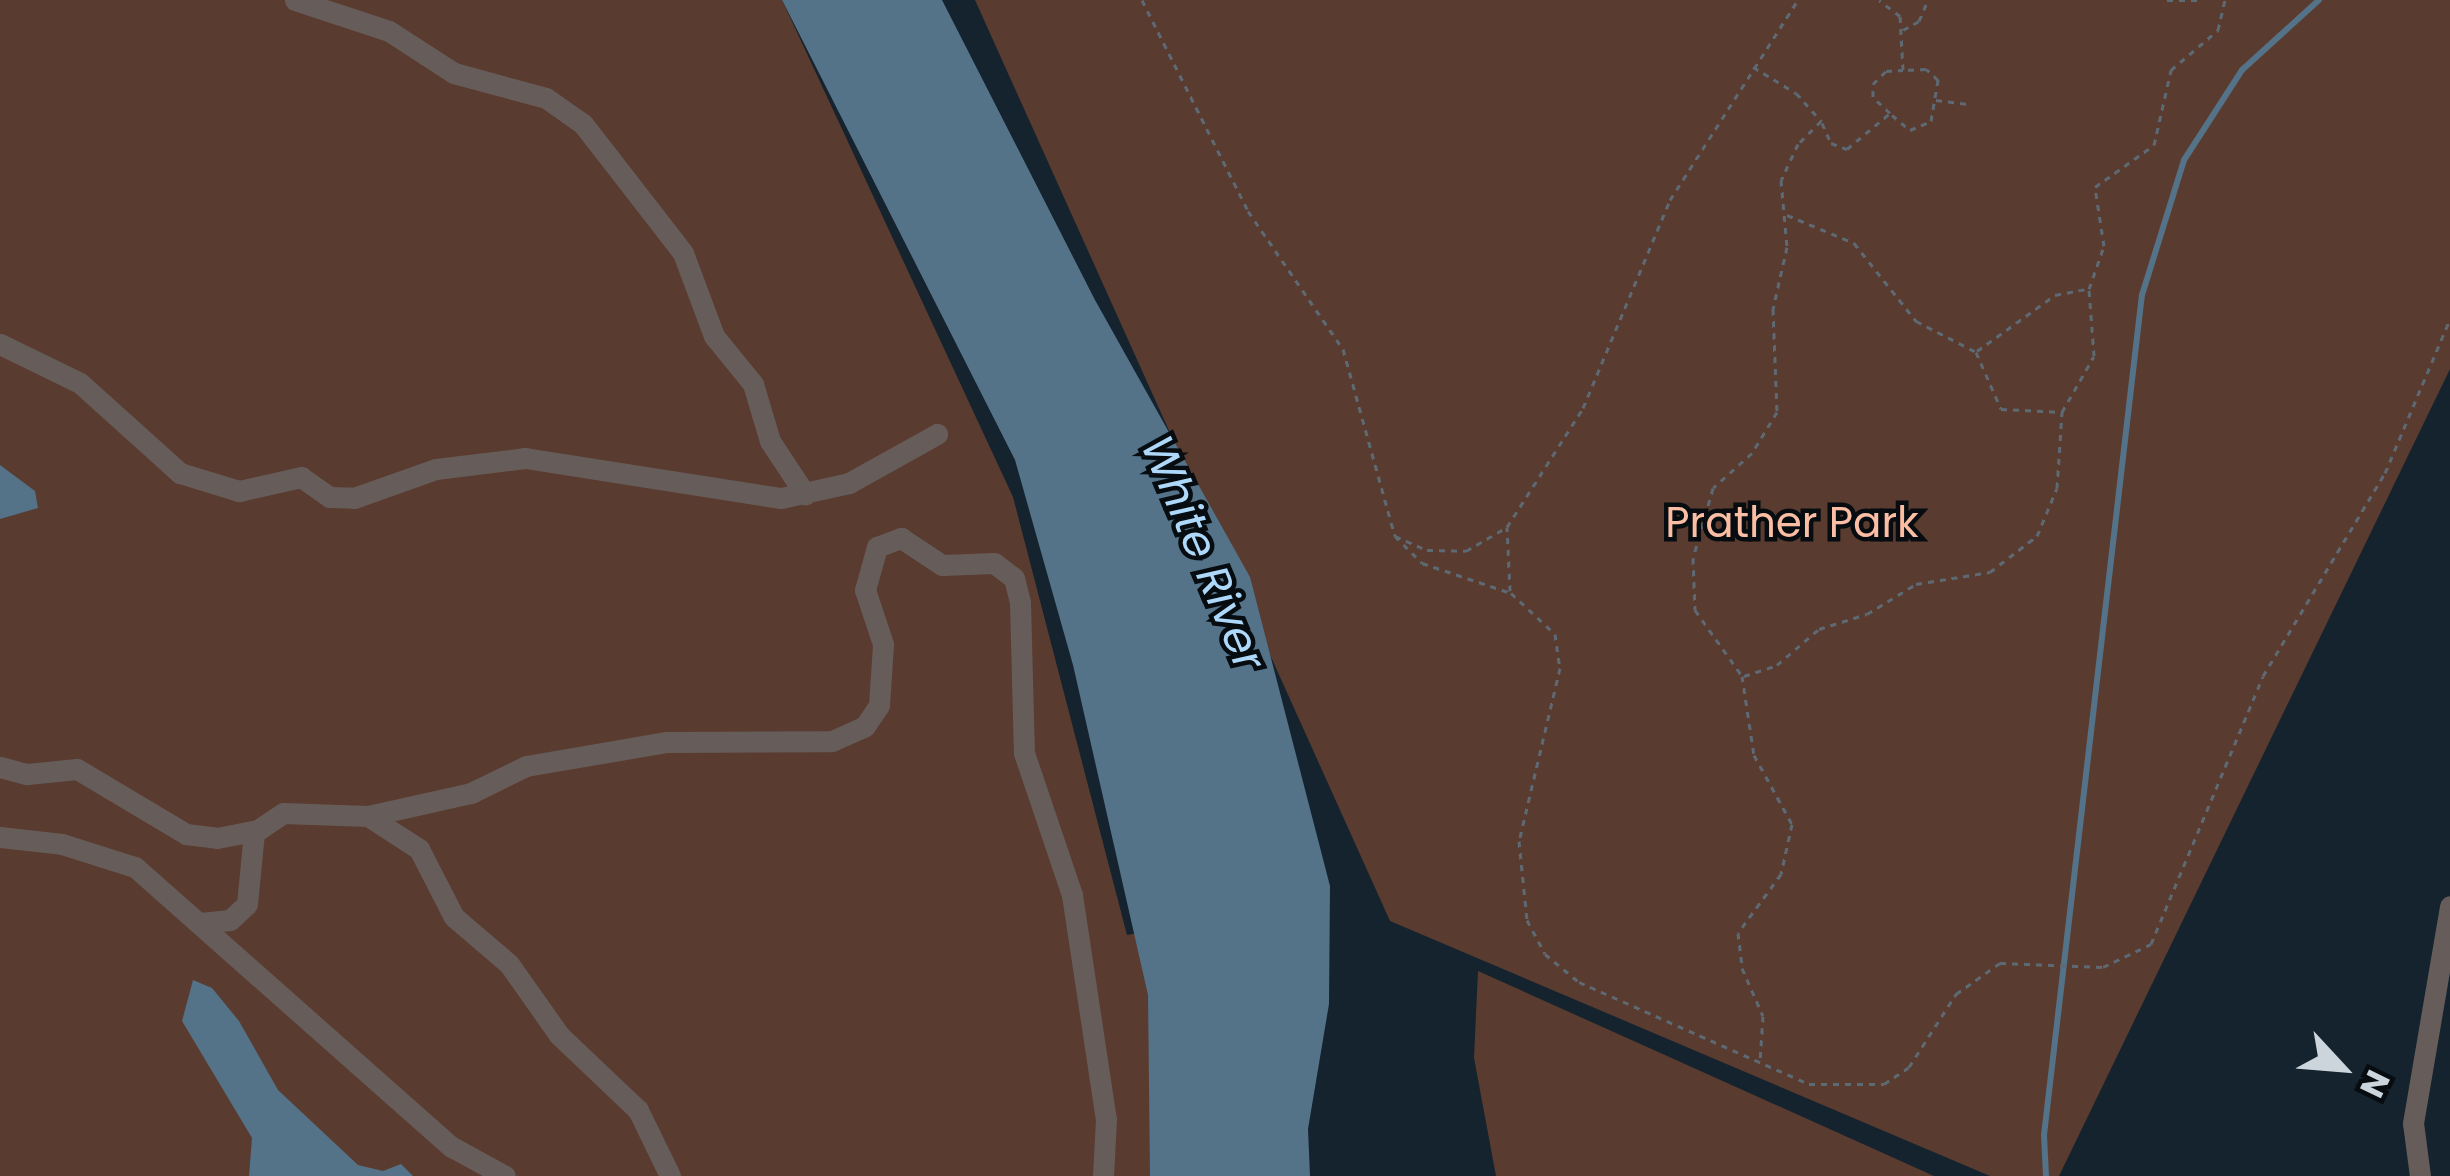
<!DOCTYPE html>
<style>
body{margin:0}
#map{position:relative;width:2450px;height:1176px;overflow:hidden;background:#14232e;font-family:Poppins,sans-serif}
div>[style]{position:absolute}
.green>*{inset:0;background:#5a3b2f}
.water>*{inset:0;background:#547288}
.stream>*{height:6px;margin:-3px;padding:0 3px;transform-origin:3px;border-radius:3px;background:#547288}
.path>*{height:3px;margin-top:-1.5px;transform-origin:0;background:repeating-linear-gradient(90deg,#5d6973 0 6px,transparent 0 12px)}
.minor>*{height:21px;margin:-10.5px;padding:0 10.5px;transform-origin:10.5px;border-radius:10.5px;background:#665d5a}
span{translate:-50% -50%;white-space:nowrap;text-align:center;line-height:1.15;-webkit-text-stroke:9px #060c10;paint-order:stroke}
.park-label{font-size:42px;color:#fbbea5}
.water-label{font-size:45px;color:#aed8f9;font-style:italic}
.north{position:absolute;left:2282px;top:1008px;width:120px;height:120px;-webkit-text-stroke:9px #060c10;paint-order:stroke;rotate:116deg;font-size:33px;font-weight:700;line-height:48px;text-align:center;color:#ccd5dc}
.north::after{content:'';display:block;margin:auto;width:42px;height:54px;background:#ccd5dc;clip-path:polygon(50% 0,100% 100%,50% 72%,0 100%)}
</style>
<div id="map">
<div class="green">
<div style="clip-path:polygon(0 0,782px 0,1013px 497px,1127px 935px,1171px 927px,1180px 1176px,0 1176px)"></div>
<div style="clip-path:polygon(975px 0,2450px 0,2450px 369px,2059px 1176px,1990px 1176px,1390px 921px)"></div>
<div style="clip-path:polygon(1478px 971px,1934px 1176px,1496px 1176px,1474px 1058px)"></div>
</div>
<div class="water">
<div style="clip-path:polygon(782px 0,942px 0,1095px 300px,1250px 577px,1330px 886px,1329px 1004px,1308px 1129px,1310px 1176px,1150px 1176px,1148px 995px,1073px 665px,1015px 460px)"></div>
<div style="clip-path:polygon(0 465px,35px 491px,38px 508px,0 519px)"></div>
<div style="clip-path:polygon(193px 980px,212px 988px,239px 1021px,278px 1090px,358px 1165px,383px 1171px,401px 1164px,413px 1176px,249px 1176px,252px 1138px,182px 1021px)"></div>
</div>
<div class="stream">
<div style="left:2046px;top:1176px;width:41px;rotate:-92.8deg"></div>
<div style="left:2044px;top:1135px;width:846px;rotate:-83.35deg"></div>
<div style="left:2142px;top:295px;width:141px;rotate:-72.7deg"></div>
<div style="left:2184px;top:160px;width:107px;rotate:-57.2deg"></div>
<div style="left:2242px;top:70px;width:104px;rotate:-42.3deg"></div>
</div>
<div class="path">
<div style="left:1142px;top:0;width:236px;rotate:63.3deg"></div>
<div style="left:1248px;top:211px;width:168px;rotate:55.5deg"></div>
<div style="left:1343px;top:349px;width:194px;rotate:74.5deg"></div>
<div style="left:1395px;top:536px;width:35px;rotate:24deg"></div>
<div style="left:1427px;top:550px;width:39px;rotate:1deg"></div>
<div style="left:1466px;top:551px;width:48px;rotate:-30.3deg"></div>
<div style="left:2167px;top:0;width:35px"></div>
<div style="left:1903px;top:30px;width:18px;rotate:-29deg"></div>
<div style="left:1919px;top:21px;width:23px;rotate:-67deg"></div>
<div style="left:1753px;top:67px;width:50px;rotate:31.2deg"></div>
<div style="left:1796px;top:93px;width:38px;rotate:48deg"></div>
<div style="left:1821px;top:121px;width:33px;rotate:135deg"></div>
<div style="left:1798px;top:144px;width:40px;rotate:115deg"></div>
<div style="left:1781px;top:180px;width:67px;rotate:84.9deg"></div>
<div style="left:1787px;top:247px;width:64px;rotate:102.7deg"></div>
<div style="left:1773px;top:309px;width:103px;rotate:87.8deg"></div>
<div style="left:1777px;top:412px;width:48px;rotate:121.4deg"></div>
<div style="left:1752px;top:453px;width:52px;rotate:138.1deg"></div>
<div style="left:1713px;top:488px;width:73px;rotate:105.9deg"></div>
<div style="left:1693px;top:558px;width:52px;rotate:87.8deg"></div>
<div style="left:1695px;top:610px;width:81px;rotate:54.5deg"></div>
<div style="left:1742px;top:676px;width:80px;rotate:81.4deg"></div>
<div style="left:1754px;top:755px;width:79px;rotate:61.2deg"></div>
<div style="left:1792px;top:824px;width:51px;rotate:102.4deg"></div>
<div style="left:1781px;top:874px;width:73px;rotate:126.1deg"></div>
<div style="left:1738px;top:933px;width:35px;rotate:83deg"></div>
<div style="left:1742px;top:968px;width:52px;rotate:66.4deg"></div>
<div style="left:1763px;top:1016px;width:46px;rotate:93.7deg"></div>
<div style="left:1936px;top:100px;width:32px;rotate:7deg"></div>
<div style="left:1892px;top:115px;width:23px;rotate:40deg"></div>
<div style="left:1910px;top:130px;width:23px;rotate:-23deg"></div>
<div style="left:1931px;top:121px;width:42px;rotate:-80.3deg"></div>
<div style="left:1938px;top:80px;width:16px;rotate:-137deg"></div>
<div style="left:1926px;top:69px;width:21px;rotate:177deg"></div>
<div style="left:1822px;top:123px;width:22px;rotate:66deg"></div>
<div style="left:1831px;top:143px;width:17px;rotate:21deg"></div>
<div style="left:1847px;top:149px;width:56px;rotate:-39.9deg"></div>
<div style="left:1890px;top:113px;width:23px;rotate:-137deg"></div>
<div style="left:1873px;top:97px;width:13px;rotate:-90deg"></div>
<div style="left:1873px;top:84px;width:18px;rotate:-45deg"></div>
<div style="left:1886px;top:71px;width:17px;rotate:-3deg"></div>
<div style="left:1903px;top:70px;width:54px;rotate:-93.2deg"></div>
<div style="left:1900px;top:16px;width:26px;rotate:-143deg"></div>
<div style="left:1787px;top:215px;width:73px;rotate:22.7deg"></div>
<div style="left:1854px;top:243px;width:100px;rotate:51.5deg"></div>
<div style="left:1916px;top:321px;width:68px;rotate:27.3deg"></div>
<div style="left:1976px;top:352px;width:62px;rotate:66.3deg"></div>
<div style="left:2001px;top:409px;width:61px;rotate:2.8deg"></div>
<div style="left:1977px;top:351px;width:96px;rotate:-35.7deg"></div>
<div style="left:2055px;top:295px;width:32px;rotate:-11deg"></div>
<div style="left:1395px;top:536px;width:38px;rotate:45deg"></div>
<div style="left:1422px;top:563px;width:94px;rotate:18.6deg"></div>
<div style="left:1511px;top:593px;width:60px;rotate:43deg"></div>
<div style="left:1555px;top:634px;width:34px;rotate:82deg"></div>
<div style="left:1560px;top:668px;width:178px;rotate:103.3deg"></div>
<div style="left:1519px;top:841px;width:79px;rotate:84.2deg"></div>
<div style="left:1527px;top:920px;width:38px;rotate:62deg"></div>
<div style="left:1545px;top:954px;width:44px;rotate:39.5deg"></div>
<div style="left:1579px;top:982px;width:252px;rotate:23.9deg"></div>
<div style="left:1809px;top:1084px;width:75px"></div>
<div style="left:1884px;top:1084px;width:30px;rotate:-34deg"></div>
<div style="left:1909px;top:1067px;width:87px;rotate:-57.2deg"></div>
<div style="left:1956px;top:994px;width:54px;rotate:-35.2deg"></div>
<div style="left:2000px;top:963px;width:103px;rotate:2.2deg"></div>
<div style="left:2103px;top:967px;width:53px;rotate:-25.6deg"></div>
<div style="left:2151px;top:944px;width:290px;rotate:-67.3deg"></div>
<div style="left:2263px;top:676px;width:237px;rotate:-59deg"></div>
<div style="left:2385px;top:473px;width:167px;rotate:-67.1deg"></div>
<div style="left:1510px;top:591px;width:64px;rotate:-92.7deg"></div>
<div style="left:1507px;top:527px;width:141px;rotate:-57.4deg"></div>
<div style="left:1583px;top:408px;width:225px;rotate:-67.3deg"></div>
<div style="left:1670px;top:200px;width:237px;rotate:-57.4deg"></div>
<div style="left:1744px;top:676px;width:35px;rotate:-18deg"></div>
<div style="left:1777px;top:665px;width:55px;rotate:-40.6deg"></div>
<div style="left:1819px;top:629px;width:50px;rotate:-17.4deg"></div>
<div style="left:1867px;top:614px;width:57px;rotate:-31.5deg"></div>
<div style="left:1916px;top:584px;width:75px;rotate:-9.2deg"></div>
<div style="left:1990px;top:572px;width:59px;rotate:-37.5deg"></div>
<div style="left:2037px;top:536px;width:52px;rotate:-67.4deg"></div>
<div style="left:2057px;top:488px;width:76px;rotate:-86.2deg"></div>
<div style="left:2062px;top:412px;width:64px;rotate:-60.3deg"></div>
<div style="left:2094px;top:356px;width:67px;rotate:-94.3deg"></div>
<div style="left:2089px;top:289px;width:46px;rotate:-70.8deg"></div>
<div style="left:2104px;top:246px;width:60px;rotate:-98.7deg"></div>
<div style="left:2095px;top:187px;width:72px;rotate:-35.4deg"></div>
<div style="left:2154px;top:145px;width:77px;rotate:-77.2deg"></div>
<div style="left:2171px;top:70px;width:62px;rotate:-40.4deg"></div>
<div style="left:2218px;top:30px;width:31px;rotate:-77deg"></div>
</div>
<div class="minor">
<div style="left:295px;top:0;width:99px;rotate:18.3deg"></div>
<div style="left:389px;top:31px;width:77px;rotate:32.9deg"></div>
<div style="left:454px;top:73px;width:95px;rotate:15.2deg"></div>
<div style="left:546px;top:98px;width:45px;rotate:35.1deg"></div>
<div style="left:583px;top:124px;width:163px;rotate:52.2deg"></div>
<div style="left:683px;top:253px;width:89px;rotate:69.5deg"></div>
<div style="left:714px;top:336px;width:62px;rotate:50.9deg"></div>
<div style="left:753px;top:384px;width:59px;rotate:73.4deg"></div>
<div style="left:770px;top:441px;width:64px;rotate:56.6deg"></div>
<div style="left:0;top:344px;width:89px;rotate:26deg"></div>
<div style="left:80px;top:383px;width:135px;rotate:42deg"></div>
<div style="left:180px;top:473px;width:62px;rotate:17deg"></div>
<div style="left:239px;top:491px;width:64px;rotate:-12.7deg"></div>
<div style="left:301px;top:477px;width:35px;rotate:35deg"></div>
<div style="left:330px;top:497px;width:24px;rotate:2deg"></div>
<div style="left:354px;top:498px;width:87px;rotate:-19.5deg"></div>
<div style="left:436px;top:469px;width:90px;rotate:-7deg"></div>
<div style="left:525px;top:458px;width:259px;rotate:8.9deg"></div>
<div style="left:781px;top:498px;width:70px;rotate:-12.4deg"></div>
<div style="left:849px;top:483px;width:101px;rotate:-29.1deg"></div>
<div style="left:0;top:767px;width:28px;rotate:15deg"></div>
<div style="left:27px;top:774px;width:50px;rotate:-5.7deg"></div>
<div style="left:77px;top:769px;width:127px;rotate:30.8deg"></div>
<div style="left:186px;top:834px;width:31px;rotate:7deg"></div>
<div style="left:217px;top:838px;width:42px;rotate:-11deg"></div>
<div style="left:258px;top:830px;width:30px;rotate:-34deg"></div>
<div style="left:283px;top:813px;width:85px;rotate:2deg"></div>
<div style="left:368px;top:816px;width:106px;rotate:-12.6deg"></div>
<div style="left:471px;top:793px;width:61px;rotate:-26.1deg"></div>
<div style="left:526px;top:766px;width:143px;rotate:-9.7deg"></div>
<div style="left:667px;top:742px;width:165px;rotate:-0.3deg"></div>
<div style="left:832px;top:741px;width:36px;rotate:-24deg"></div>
<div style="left:865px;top:726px;width:25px;rotate:-56deg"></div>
<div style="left:879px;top:705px;width:61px;rotate:-86.2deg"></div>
<div style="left:883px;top:644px;width:57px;rotate:-108.4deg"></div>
<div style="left:865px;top:590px;width:45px;rotate:-74.4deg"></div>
<div style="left:877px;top:547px;width:26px;rotate:-21deg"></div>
<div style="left:901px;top:538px;width:49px;rotate:33.4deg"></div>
<div style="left:942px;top:565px;width:52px;rotate:-2.2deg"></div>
<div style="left:994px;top:563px;width:25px;rotate:37deg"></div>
<div style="left:1014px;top:578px;width:25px;rotate:76deg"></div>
<div style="left:1020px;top:602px;width:151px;rotate:88.5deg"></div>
<div style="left:1024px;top:753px;width:150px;rotate:71.3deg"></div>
<div style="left:1072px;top:895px;width:227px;rotate:81.4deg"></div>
<div style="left:1106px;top:1119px;width:57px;rotate:93deg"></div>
<div style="left:368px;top:816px;width:61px;rotate:32.9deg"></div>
<div style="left:419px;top:849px;width:76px;rotate:62.8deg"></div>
<div style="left:454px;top:917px;width:72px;rotate:40.5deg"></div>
<div style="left:509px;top:964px;width:87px;rotate:54.8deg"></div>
<div style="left:559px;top:1035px;width:109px;rotate:43.5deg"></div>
<div style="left:638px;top:1110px;width:73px;rotate:64.1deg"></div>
<div style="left:0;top:837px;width:62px;rotate:6.4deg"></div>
<div style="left:62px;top:844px;width:77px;rotate:17.5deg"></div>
<div style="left:135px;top:867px;width:423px;rotate:41.5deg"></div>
<div style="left:452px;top:1147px;width:60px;rotate:28.7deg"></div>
<div style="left:201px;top:923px;width:29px;rotate:-6deg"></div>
<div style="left:230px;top:920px;width:23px;rotate:-43deg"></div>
<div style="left:247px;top:904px;width:72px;rotate:-84.4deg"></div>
<div style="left:2420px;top:1176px;width:53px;rotate:-97.5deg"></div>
<div style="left:2413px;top:1123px;width:220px;rotate:-80.3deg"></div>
</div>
<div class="park-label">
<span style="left:1792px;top:523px">Prather Park</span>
</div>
<div class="water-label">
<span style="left:1203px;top:553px;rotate:67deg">White River</span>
</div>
<div class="north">N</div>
</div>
